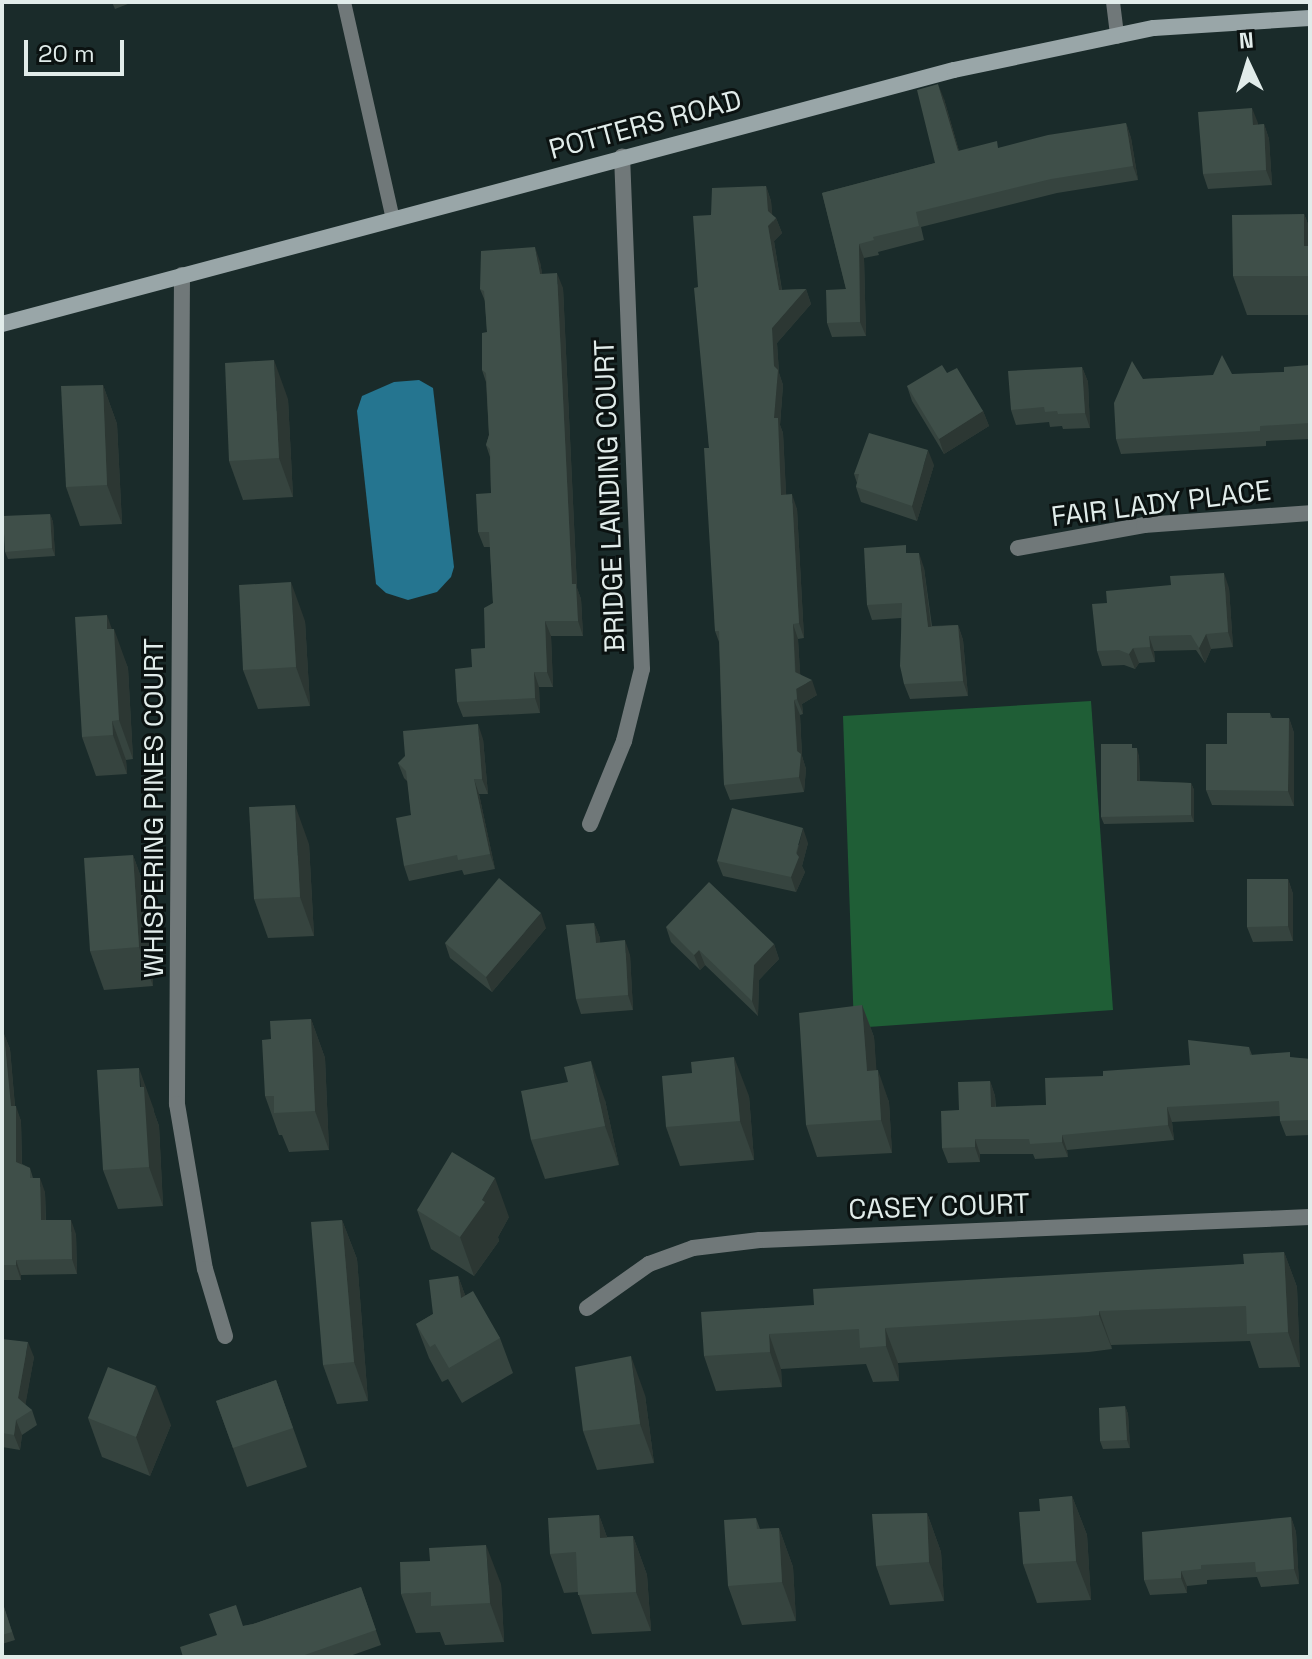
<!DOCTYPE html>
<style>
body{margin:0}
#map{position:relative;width:1312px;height:1659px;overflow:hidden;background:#1a2b2a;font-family:"Space Grotesk",sans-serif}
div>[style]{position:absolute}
.green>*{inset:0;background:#1f5e36}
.water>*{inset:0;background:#257590}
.lane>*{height:14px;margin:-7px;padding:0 7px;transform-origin:7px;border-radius:7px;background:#707879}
.street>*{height:16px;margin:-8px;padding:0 8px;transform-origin:8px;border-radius:8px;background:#707879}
.secondary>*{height:16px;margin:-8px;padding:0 8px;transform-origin:8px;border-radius:8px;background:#99a6a8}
.wall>*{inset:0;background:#36443f}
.shaded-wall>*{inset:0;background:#2c3733}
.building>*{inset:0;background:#3f4f49}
span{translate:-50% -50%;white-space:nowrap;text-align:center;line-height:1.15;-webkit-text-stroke:6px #0b1211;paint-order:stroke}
.street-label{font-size:28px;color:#e1ecea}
.frame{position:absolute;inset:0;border:4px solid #e1ecea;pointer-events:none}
.north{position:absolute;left:1208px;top:24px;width:80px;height:80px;-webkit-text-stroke:6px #0b1211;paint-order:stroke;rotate:356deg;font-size:22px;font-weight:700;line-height:32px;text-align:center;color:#e1ecea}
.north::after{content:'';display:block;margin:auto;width:28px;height:36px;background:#e1ecea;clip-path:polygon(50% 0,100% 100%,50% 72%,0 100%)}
.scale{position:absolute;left:24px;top:40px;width:100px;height:36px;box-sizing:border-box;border:4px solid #e1ecea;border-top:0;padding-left:10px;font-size:24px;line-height:28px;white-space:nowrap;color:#e1ecea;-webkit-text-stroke:6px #0b1211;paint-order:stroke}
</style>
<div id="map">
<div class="green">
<div style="clip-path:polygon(1091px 701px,1113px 1010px,854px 1028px,843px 716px)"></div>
</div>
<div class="water">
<div style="clip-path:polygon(419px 380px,433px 388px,454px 567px,451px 577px,437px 592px,408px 600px,386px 593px,376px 584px,357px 411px,362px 396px,394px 382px)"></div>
</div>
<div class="lane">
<div style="left:344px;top:2px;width:222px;rotate:77.3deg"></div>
<div style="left:1113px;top:2px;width:35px;rotate:83deg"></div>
</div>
<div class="street">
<div style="left:182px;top:275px;width:829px;rotate:90.35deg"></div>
<div style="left:177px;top:1104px;width:167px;rotate:80.4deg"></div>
<div style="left:205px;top:1269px;width:70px;rotate:73.4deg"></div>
<div style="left:1018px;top:548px;width:128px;rotate:-10.3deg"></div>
<div style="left:1144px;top:525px;width:166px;rotate:-4.1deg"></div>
<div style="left:590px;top:824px;width:90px;rotate:-67.7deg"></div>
<div style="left:624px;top:741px;width:74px;rotate:-76deg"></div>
<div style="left:642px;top:669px;width:513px;rotate:-92.23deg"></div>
<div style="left:587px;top:1308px;width:76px;rotate:-35.4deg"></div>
<div style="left:649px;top:1264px;width:47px;rotate:-20deg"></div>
<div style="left:693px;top:1248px;width:67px;rotate:-6.8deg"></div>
<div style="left:760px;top:1240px;width:550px;rotate:-2.39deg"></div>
</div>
<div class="secondary">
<div style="left:2px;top:324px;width:985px;rotate:-14.94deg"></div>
<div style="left:954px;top:70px;width:204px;rotate:-11.9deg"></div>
<div style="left:1154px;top:28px;width:156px;rotate:-3.7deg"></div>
</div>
<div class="wall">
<div style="clip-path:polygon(112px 2px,133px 2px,115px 9px)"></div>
<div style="clip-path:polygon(944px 99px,959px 151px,999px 148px,1126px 123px,1131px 138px,1138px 180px,1057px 193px,921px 227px,924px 240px,878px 252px,879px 255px,864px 258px,866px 336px,832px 337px,827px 323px,846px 289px,822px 193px,935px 163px)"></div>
<div style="clip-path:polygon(1264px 124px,1269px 139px,1272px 185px,1208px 189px,1203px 174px,1258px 125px)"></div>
<div style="clip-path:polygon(766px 186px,771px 201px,772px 215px,776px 218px,782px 233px,774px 241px,782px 290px,806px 289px,811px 304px,777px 343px,779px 373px,783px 385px,780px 425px,783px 433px,786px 495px,797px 509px,804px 638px,798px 639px,800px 674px,817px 695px,802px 704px,803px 714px,800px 715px,802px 756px,806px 769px,804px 792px,730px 800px,724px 785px,719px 642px,715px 631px,709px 448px,698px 287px,711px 215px)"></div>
<div style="clip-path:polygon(1304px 214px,1310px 229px,1310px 315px,1247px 315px,1233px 276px)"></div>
<div style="clip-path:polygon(540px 262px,542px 274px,563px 288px,577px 588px,581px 599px,583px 636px,551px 636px,553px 687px,539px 687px,540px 713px,463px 717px,457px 702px,472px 667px,485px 648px,493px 603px,490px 547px,484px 547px,478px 532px,491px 493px,490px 457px,486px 445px,489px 435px,486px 382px,482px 370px,487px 332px,485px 301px,480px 289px)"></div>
<div style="clip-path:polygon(1310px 365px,1310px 439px,1266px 441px,1266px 446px,1121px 454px,1116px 439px,1143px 379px,1284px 372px)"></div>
<div style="clip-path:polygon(1082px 367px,1088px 382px,1090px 428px,1063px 429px,1062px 426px,1050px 427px,1049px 422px,1016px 425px,1011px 410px)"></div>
<div style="clip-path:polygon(947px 373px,983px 411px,989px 426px,944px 454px,912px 401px,907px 386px)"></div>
<div style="clip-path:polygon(103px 385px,117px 424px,122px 524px,80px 526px,66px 487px)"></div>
<div style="clip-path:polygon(288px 399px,293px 497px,243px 500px,229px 461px)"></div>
<div style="clip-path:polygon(934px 465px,917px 521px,861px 502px,856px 487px,857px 483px,854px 474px)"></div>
<div style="clip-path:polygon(50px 514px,53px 522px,55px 556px,8px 559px,5px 552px)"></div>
<div style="clip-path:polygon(909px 553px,924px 568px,932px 626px,958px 625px,963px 640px,968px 696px,910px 699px,904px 684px,901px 618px,872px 620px,867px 605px)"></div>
<div style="clip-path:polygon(1229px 588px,1233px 647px,1211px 649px,1205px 663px,1196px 650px,1154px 651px,1155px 662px,1139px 663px,1135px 669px,1124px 665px,1102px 666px,1097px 651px,1107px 603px)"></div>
<div style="clip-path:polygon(305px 621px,310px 706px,258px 709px,243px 670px)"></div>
<div style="clip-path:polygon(112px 629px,128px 668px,133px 759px,126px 760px,127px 774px,96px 776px,82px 737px)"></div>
<div style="clip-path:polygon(1270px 713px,1272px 718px,1289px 718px,1294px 733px,1294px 806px,1212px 805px,1206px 790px,1227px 744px)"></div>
<div style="clip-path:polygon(483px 739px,488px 794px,479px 794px,495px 869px,464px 875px,462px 870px,409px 881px,404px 866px,411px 815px,408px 782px,404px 778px,398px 763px)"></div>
<div style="clip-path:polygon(1134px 748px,1139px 756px,1140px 781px,1191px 783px,1194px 790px,1194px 822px,1104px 824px,1101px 817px)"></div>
<div style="clip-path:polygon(808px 843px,802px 866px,805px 872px,796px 892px,723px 876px,717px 861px)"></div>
<div style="clip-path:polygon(309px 844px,314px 936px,268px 938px,254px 899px)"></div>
<div style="clip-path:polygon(133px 855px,147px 894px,153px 986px,104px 990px,90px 951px)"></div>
<div style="clip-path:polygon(1288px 879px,1293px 894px,1293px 941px,1253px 942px,1247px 927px)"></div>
<div style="clip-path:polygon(594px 923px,600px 938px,600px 943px,630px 955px,633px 1010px,581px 1014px,576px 999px)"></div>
<div style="clip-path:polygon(666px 927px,774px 944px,779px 959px,759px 980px,758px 1016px,705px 965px,700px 970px,671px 942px)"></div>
<div style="clip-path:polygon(546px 928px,492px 992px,450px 958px,445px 943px)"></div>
<div style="clip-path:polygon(862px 1005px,874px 1037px,876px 1070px,889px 1102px,892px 1153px,817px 1157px,806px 1125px)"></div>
<div style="clip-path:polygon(311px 1019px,325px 1058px,329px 1150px,289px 1152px,282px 1135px,279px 1135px,265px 1096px,271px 1039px)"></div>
<div style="clip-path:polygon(2px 1034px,4px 1034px,10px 1049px,15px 1106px,21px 1121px,22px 1164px,30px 1168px,33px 1178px,45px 1192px,46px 1220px,76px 1234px,77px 1274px,21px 1275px,21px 1280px,2px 1280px)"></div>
<div style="clip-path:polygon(1249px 1047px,1252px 1055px,1310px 1059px,1310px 1135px,1286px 1136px,1280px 1121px,1280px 1116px,1172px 1122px,1174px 1140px,1067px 1150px,1068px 1157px,1035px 1159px,1033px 1154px,980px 1154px,980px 1162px,948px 1163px,942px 1148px,959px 1110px,990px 1081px,995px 1096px,996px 1107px,1046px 1105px,1103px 1076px,1190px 1065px)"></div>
<div style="clip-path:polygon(749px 1096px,754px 1160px,680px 1166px,666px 1127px)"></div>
<div style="clip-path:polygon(605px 1100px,619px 1165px,545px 1179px,531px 1140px)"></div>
<div style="clip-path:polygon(153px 1107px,154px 1112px,159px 1126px,163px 1206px,118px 1209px,103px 1170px)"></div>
<div style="clip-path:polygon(417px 1210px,509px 1217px,498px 1237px,499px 1241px,474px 1276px,431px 1249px)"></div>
<div style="clip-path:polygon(342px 1220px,357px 1259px,368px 1401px,337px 1404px,323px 1365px)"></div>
<div style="clip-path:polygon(1284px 1252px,1297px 1287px,1300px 1367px,1259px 1368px,1250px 1341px,1111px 1345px,1112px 1349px,1089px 1352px,898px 1363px,899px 1381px,873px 1382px,866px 1364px,781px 1369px,782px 1387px,716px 1391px,704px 1356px,814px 1305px,1244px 1264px)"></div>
<div style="clip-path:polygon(458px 1276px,465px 1295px,500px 1338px,513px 1373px,462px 1403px,448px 1379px,442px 1382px,429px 1358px,416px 1324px,433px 1314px)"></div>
<div style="clip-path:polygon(2px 1339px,34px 1357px,25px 1405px,32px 1410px,37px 1425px,22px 1435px,20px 1450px,2px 1447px)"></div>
<div style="clip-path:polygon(276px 1380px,307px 1467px,247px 1487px,216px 1401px)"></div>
<div style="clip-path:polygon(645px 1395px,654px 1463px,597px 1470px,583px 1431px)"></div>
<div style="clip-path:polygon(1125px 1406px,1128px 1414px,1130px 1448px,1103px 1449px,1100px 1441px)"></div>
<div style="clip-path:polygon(88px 1418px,171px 1425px,150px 1476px,102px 1457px)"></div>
<div style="clip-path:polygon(1072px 1496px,1087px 1535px,1091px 1600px,1037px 1603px,1023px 1564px,1040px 1511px)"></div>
<div style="clip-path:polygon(927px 1513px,941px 1552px,944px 1601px,890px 1605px,876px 1566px)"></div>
<div style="clip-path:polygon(599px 1515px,607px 1537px,633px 1536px,647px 1575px,651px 1631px,592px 1634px,578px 1592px,564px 1593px,550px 1554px)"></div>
<div style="clip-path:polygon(1291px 1517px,1296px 1532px,1299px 1584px,1261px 1587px,1257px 1577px,1207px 1580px,1207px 1584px,1187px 1586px,1187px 1593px,1150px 1595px,1144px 1580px)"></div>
<div style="clip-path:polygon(756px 1518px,760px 1529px,779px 1528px,793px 1567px,796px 1621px,742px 1625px,728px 1586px)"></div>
<div style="clip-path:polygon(501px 1584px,504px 1642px,445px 1645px,440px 1632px,416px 1633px,401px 1594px)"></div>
<div style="clip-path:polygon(361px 1587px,381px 1645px,347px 1657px,183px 1657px,243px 1626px,253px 1624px)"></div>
<div style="clip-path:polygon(4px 1607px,15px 1640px,2px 1644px,2px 1608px)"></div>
</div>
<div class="shaded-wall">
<div style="clip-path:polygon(938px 84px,944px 99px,963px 165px,958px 151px)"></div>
<div style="clip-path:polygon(1252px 108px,1258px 123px,1259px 140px,1253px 125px)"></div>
<div style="clip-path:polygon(1126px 123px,1131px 138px,1138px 180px,1133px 166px)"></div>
<div style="clip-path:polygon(1264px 124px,1269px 139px,1272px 185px,1266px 170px)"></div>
<div style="clip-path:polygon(766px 186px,771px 201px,773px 222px,776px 218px,782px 233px,774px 241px,784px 305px,779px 290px,768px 226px)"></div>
<div style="clip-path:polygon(1304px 214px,1310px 229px,1310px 261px,1304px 246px)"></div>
<div style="clip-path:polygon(859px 244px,864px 258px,866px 336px,860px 322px)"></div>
<div style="clip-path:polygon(535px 247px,540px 262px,545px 289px,540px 274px)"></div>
<div style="clip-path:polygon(557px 273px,563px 288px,577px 588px,581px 599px,583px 636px,578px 621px,572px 584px)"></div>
<div style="clip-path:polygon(806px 289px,811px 304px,777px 343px,779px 373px,783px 385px,780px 425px,783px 433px,787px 510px,781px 495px,774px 418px,772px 328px)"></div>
<div style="clip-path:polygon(274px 360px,288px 399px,293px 497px,279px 458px)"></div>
<div style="clip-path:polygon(1082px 367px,1088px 382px,1090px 428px,1085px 413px)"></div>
<div style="clip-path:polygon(103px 385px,117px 424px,122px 524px,107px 485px)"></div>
<div style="clip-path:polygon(983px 411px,989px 426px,944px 454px,939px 439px)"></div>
<div style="clip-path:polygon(928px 450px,934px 465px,917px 521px,912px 506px)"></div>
<div style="clip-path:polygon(792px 494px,797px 509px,804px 638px,799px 623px)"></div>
<div style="clip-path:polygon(50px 514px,53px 522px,55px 556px,52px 548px)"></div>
<div style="clip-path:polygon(919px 553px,924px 568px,933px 642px,928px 627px)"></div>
<div style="clip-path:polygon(1224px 573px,1229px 588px,1233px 647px,1228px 632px)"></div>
<div style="clip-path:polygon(291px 582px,305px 621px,310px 706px,296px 667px)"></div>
<div style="clip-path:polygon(107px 615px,114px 635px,114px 629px,128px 668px,133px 759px,119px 720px,107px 629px)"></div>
<div style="clip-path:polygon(545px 621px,551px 636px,553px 687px,547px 672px)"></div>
<div style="clip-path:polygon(793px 624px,798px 639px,801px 686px,812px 680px,817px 695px,802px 704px,803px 714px,797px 699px)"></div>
<div style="clip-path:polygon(958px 625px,963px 640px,968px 696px,963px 681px)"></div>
<div style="clip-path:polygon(1206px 634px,1211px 649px,1205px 663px,1199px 648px)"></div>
<div style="clip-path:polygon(1149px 636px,1154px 651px,1155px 662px,1150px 647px)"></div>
<div style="clip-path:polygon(1133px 648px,1139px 663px,1135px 669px,1129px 654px)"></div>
<div style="clip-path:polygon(534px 672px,539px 687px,540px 713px,535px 698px)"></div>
<div style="clip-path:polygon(794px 700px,800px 715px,802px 756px,806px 769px,804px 792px,799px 777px)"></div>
<div style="clip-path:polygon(1289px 718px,1294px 733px,1294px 806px,1288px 791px)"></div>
<div style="clip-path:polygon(112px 721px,126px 760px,127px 774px,113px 735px)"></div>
<div style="clip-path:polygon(478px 724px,483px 739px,488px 794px,482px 779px)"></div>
<div style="clip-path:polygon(1137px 748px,1139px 756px,1140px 789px,1137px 781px)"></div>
<div style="clip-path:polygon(474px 779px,479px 794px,495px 869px,490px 854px)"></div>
<div style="clip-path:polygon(1191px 783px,1194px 790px,1194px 822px,1191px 815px)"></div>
<div style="clip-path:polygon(295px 805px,309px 844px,314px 936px,300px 897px)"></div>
<div style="clip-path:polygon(803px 828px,808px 843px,802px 866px,805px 872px,796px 892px,791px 877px)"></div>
<div style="clip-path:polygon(133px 855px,147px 894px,153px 986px,139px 947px)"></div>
<div style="clip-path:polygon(1288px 879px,1293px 894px,1293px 941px,1288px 926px)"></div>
<div style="clip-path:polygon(541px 913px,546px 928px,492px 992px,486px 977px)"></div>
<div style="clip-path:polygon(594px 923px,600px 938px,601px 958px,596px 943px)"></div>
<div style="clip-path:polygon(625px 940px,630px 955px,633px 1010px,628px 995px)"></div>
<div style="clip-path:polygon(774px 944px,779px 959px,759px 980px,758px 1016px,752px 1001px,754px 965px)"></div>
<div style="clip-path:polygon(699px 950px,705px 965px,700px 970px,694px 955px)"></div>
<div style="clip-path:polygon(862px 1005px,874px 1037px,879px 1103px,867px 1071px)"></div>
<div style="clip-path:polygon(311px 1019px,325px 1058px,329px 1150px,315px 1111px)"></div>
<div style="clip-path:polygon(4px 1034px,10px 1049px,16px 1119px,16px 1106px,21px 1121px,22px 1176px,16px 1162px)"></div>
<div style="clip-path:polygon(734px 1057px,749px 1096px,754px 1160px,740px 1121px)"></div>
<div style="clip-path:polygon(591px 1061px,605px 1100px,619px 1165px,605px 1126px)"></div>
<div style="clip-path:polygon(139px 1068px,153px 1107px,154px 1112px,159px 1126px,163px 1206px,149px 1167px)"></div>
<div style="clip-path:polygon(878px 1070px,889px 1102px,892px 1153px,881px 1120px)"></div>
<div style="clip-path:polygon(990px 1081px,995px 1096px,996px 1122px,991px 1107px)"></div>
<div style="clip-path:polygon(1167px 1107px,1172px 1122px,1174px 1140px,1168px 1125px)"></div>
<div style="clip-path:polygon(1062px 1135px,1067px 1150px,1068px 1157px,1062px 1142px)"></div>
<div style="clip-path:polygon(975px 1139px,980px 1154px,980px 1162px,975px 1147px)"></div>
<div style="clip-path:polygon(40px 1178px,45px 1192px,46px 1235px,41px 1220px)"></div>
<div style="clip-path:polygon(495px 1178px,509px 1217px,498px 1237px,499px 1241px,474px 1276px,460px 1237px)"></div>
<div style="clip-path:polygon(71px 1220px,76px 1234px,77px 1274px,72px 1259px)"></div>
<div style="clip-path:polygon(342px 1220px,357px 1259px,368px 1401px,354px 1362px)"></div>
<div style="clip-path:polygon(1284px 1252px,1297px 1287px,1300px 1367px,1288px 1332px)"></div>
<div style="clip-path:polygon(16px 1260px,21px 1275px,21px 1280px,16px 1265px)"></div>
<div style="clip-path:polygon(458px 1276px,471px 1311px,461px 1298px)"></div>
<div style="clip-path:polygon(1099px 1311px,1111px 1345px,1112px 1349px,1099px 1315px)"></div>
<div style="clip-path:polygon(885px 1328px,898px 1363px,899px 1381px,886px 1346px)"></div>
<div style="clip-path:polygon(769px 1334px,781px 1369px,782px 1387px,770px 1352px)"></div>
<div style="clip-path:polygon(28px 1342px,34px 1357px,24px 1413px,18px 1398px)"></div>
<div style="clip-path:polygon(631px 1356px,645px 1395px,654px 1463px,640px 1424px)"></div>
<div style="clip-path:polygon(156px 1386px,171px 1425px,150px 1476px,136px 1437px)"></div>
<div style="clip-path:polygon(1125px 1406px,1128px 1414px,1130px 1448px,1127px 1440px)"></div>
<div style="clip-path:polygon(16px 1420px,22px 1435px,20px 1450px,14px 1435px)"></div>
<div style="clip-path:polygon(1072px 1496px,1087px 1535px,1091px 1600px,1076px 1561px)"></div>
<div style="clip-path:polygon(927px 1513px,941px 1552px,944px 1601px,929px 1562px)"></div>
<div style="clip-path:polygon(599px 1515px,613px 1554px,600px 1538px)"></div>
<div style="clip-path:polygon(1291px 1517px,1296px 1532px,1299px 1584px,1294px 1569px)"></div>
<div style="clip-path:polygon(779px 1528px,793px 1567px,796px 1621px,782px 1582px)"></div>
<div style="clip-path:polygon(633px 1536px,647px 1575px,651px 1631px,636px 1592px)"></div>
<div style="clip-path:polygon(486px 1545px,501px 1584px,504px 1642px,490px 1603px)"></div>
<div style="clip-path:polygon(1181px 1571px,1187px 1586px,1187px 1593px,1181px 1578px)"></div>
</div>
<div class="building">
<div style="clip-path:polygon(938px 84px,958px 151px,997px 141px,998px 148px,1048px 135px,1126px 123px,1133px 166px,1051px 179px,916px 212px,919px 226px,873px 237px,874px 240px,859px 244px,860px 322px,827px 323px,826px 290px,846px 289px,822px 193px,935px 163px,917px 90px)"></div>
<div style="clip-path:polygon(1252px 108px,1253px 125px,1264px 124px,1266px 170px,1203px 174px,1198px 112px)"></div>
<div style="clip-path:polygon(766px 186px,768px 211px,776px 218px,768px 226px,779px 290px,806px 289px,772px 328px,774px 366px,778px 370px,774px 418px,778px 418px,781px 495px,792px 494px,799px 623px,793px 624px,795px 672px,812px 680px,796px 689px,797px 699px,794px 700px,797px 751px,801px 754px,799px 777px,724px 785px,719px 631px,715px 631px,704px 448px,709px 448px,694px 288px,698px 287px,693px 216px,711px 215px,712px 188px)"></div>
<div style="clip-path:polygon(1304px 214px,1304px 246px,1310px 246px,1310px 276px,1233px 276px,1232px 215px)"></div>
<div style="clip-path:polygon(535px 247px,540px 274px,557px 273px,572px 584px,576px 584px,578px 621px,545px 621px,547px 672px,534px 672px,535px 698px,457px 702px,455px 669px,472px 667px,471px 649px,485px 648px,484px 608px,493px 603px,489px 532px,478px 532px,476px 494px,491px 493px,490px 449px,486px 445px,489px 435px,486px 373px,482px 370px,482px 333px,487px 332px,484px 291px,480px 289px,481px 251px)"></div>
<div style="clip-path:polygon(1222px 355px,1232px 374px,1284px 372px,1284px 367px,1310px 365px,1310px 423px,1260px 426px,1260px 431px,1116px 439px,1114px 403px,1132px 361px,1143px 379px,1213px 375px)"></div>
<div style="clip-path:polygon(274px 360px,279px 458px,229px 461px,225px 363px)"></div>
<div style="clip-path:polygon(942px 365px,947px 373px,957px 368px,983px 411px,939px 439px,907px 386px)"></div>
<div style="clip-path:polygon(1082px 367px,1085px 413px,1058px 414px,1057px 411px,1045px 412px,1044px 407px,1011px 410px,1008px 371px)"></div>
<div style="clip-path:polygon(103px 385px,107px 485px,66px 487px,61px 386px)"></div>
<div style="clip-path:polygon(869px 433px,928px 450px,912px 506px,856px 487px,859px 474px,854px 474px)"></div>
<div style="clip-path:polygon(50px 514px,52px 548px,5px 552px,3px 516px)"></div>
<div style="clip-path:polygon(906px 545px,906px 553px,919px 553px,928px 627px,958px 625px,963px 681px,904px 684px,900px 666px,902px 603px,867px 605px,864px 548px)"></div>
<div style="clip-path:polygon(1224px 573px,1228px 632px,1206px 634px,1199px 648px,1191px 635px,1149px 636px,1150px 647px,1133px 648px,1129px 654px,1119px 650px,1097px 651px,1092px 604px,1107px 603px,1106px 591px,1171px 585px,1170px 576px)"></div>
<div style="clip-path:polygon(291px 582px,296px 667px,243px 670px,239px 585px)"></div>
<div style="clip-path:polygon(107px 615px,107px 629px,114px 629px,119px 720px,112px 721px,113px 735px,82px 737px,75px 617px)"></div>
<div style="clip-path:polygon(1227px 713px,1270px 713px,1270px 718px,1289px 718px,1288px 791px,1206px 790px,1206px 744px,1227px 744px)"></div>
<div style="clip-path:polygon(478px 724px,482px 779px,474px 779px,490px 854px,458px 860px,457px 855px,404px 866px,396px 818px,411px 815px,406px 771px,398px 763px,405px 756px,403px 731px)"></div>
<div style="clip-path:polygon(1101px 744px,1132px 744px,1132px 748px,1137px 748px,1137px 781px,1191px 783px,1191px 815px,1101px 817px)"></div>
<div style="clip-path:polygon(295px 805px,300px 897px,254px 899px,249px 807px)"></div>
<div style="clip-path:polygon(732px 808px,803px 828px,796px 853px,799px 857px,791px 877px,717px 861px)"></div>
<div style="clip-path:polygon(133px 855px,139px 947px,90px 951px,84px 858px)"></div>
<div style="clip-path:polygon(499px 878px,541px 913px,486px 977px,445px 943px)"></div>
<div style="clip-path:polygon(1247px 879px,1288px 879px,1288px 926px,1247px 927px)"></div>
<div style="clip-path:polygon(709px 882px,774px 944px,754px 965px,752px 1001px,699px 950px,694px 955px,666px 927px)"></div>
<div style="clip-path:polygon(594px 923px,596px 943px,625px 940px,628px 995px,576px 999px,566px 925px)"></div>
<div style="clip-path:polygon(862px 1005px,867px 1071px,878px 1070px,881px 1120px,806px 1125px,799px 1013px)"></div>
<div style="clip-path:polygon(311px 1019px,315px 1111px,274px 1113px,274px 1096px,265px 1096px,262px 1040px,271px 1039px,270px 1021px)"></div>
<div style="clip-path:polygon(2px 1034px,4px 1034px,11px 1106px,16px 1106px,16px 1162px,30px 1168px,30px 1178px,40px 1178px,41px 1220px,71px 1220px,72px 1259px,16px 1260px,16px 1265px,2px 1265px)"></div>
<div style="clip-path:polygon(1188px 1040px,1249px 1047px,1250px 1055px,1290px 1052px,1290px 1057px,1310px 1059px,1310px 1120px,1280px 1121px,1279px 1101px,1167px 1107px,1168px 1125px,1062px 1135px,1062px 1142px,1030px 1144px,1029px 1139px,975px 1139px,975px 1147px,942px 1148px,941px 1111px,959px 1110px,958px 1082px,990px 1081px,991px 1107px,1046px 1105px,1045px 1078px,1103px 1076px,1103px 1071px,1190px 1065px)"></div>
<div style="clip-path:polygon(734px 1057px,740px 1121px,666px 1127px,662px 1076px,692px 1073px,691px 1062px)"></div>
<div style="clip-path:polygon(591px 1061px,605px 1126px,531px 1140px,521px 1091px,568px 1082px,564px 1067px)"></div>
<div style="clip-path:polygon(139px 1068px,140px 1087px,144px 1087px,149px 1167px,103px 1170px,97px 1070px)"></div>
<div style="clip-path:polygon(452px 1152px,495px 1178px,482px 1200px,485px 1202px,460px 1237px,417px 1210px)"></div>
<div style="clip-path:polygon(342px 1220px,354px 1362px,323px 1365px,311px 1222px)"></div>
<div style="clip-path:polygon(1284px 1252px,1288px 1332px,1247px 1334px,1246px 1306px,1099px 1311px,1099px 1315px,1076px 1317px,885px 1328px,886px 1346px,860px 1348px,859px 1329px,769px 1334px,770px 1352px,704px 1356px,701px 1312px,814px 1305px,813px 1289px,1244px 1264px,1243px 1254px)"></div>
<div style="clip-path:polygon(458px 1276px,461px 1298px,473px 1291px,500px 1338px,449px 1368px,435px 1344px,430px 1347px,416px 1324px,433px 1314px,429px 1280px)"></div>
<div style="clip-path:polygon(2px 1339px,28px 1342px,18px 1398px,32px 1410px,16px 1420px,14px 1435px,2px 1433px)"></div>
<div style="clip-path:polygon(631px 1356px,640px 1424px,583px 1431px,575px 1367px)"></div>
<div style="clip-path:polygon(108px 1367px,156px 1386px,136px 1437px,88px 1418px)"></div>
<div style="clip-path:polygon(276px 1380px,293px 1428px,233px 1448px,216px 1401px)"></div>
<div style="clip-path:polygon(1125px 1406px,1127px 1440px,1100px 1441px,1099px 1408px)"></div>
<div style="clip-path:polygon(1072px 1496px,1076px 1561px,1023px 1564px,1019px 1512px,1040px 1511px,1039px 1499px)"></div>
<div style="clip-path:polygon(927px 1513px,929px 1562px,876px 1566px,872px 1514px)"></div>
<div style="clip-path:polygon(599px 1515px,600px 1538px,633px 1536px,636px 1592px,578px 1595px,576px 1552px,550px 1554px,548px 1518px)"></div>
<div style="clip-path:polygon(1291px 1517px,1294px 1569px,1256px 1572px,1255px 1562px,1201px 1565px,1201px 1569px,1181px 1571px,1181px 1578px,1144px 1580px,1142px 1532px)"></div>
<div style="clip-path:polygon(756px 1518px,757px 1529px,779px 1528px,782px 1582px,728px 1586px,724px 1520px)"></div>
<div style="clip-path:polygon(486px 1545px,490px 1603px,431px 1606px,431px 1592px,401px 1594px,400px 1562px,430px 1561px,429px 1548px)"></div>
<div style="clip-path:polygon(361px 1587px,376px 1630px,299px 1657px,183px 1657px,180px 1647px,217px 1635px,209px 1614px,236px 1605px,243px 1626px,253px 1624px)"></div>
<div style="clip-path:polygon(4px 1607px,12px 1632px,2px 1635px,2px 1608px)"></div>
</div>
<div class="street-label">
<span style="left:645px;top:124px;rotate:-15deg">POTTERS ROAD</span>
<span style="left:609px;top:496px;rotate:-92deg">BRIDGE LANDING COURT</span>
<span style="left:1161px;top:503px;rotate:-7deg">FAIR LADY PLACE</span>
<span style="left:153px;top:808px;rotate:-90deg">WHISPERING PINES COURT</span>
<span style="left:939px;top:1206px;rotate:-2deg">CASEY COURT</span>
</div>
<div class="frame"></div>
<div class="north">N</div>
<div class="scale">20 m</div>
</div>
